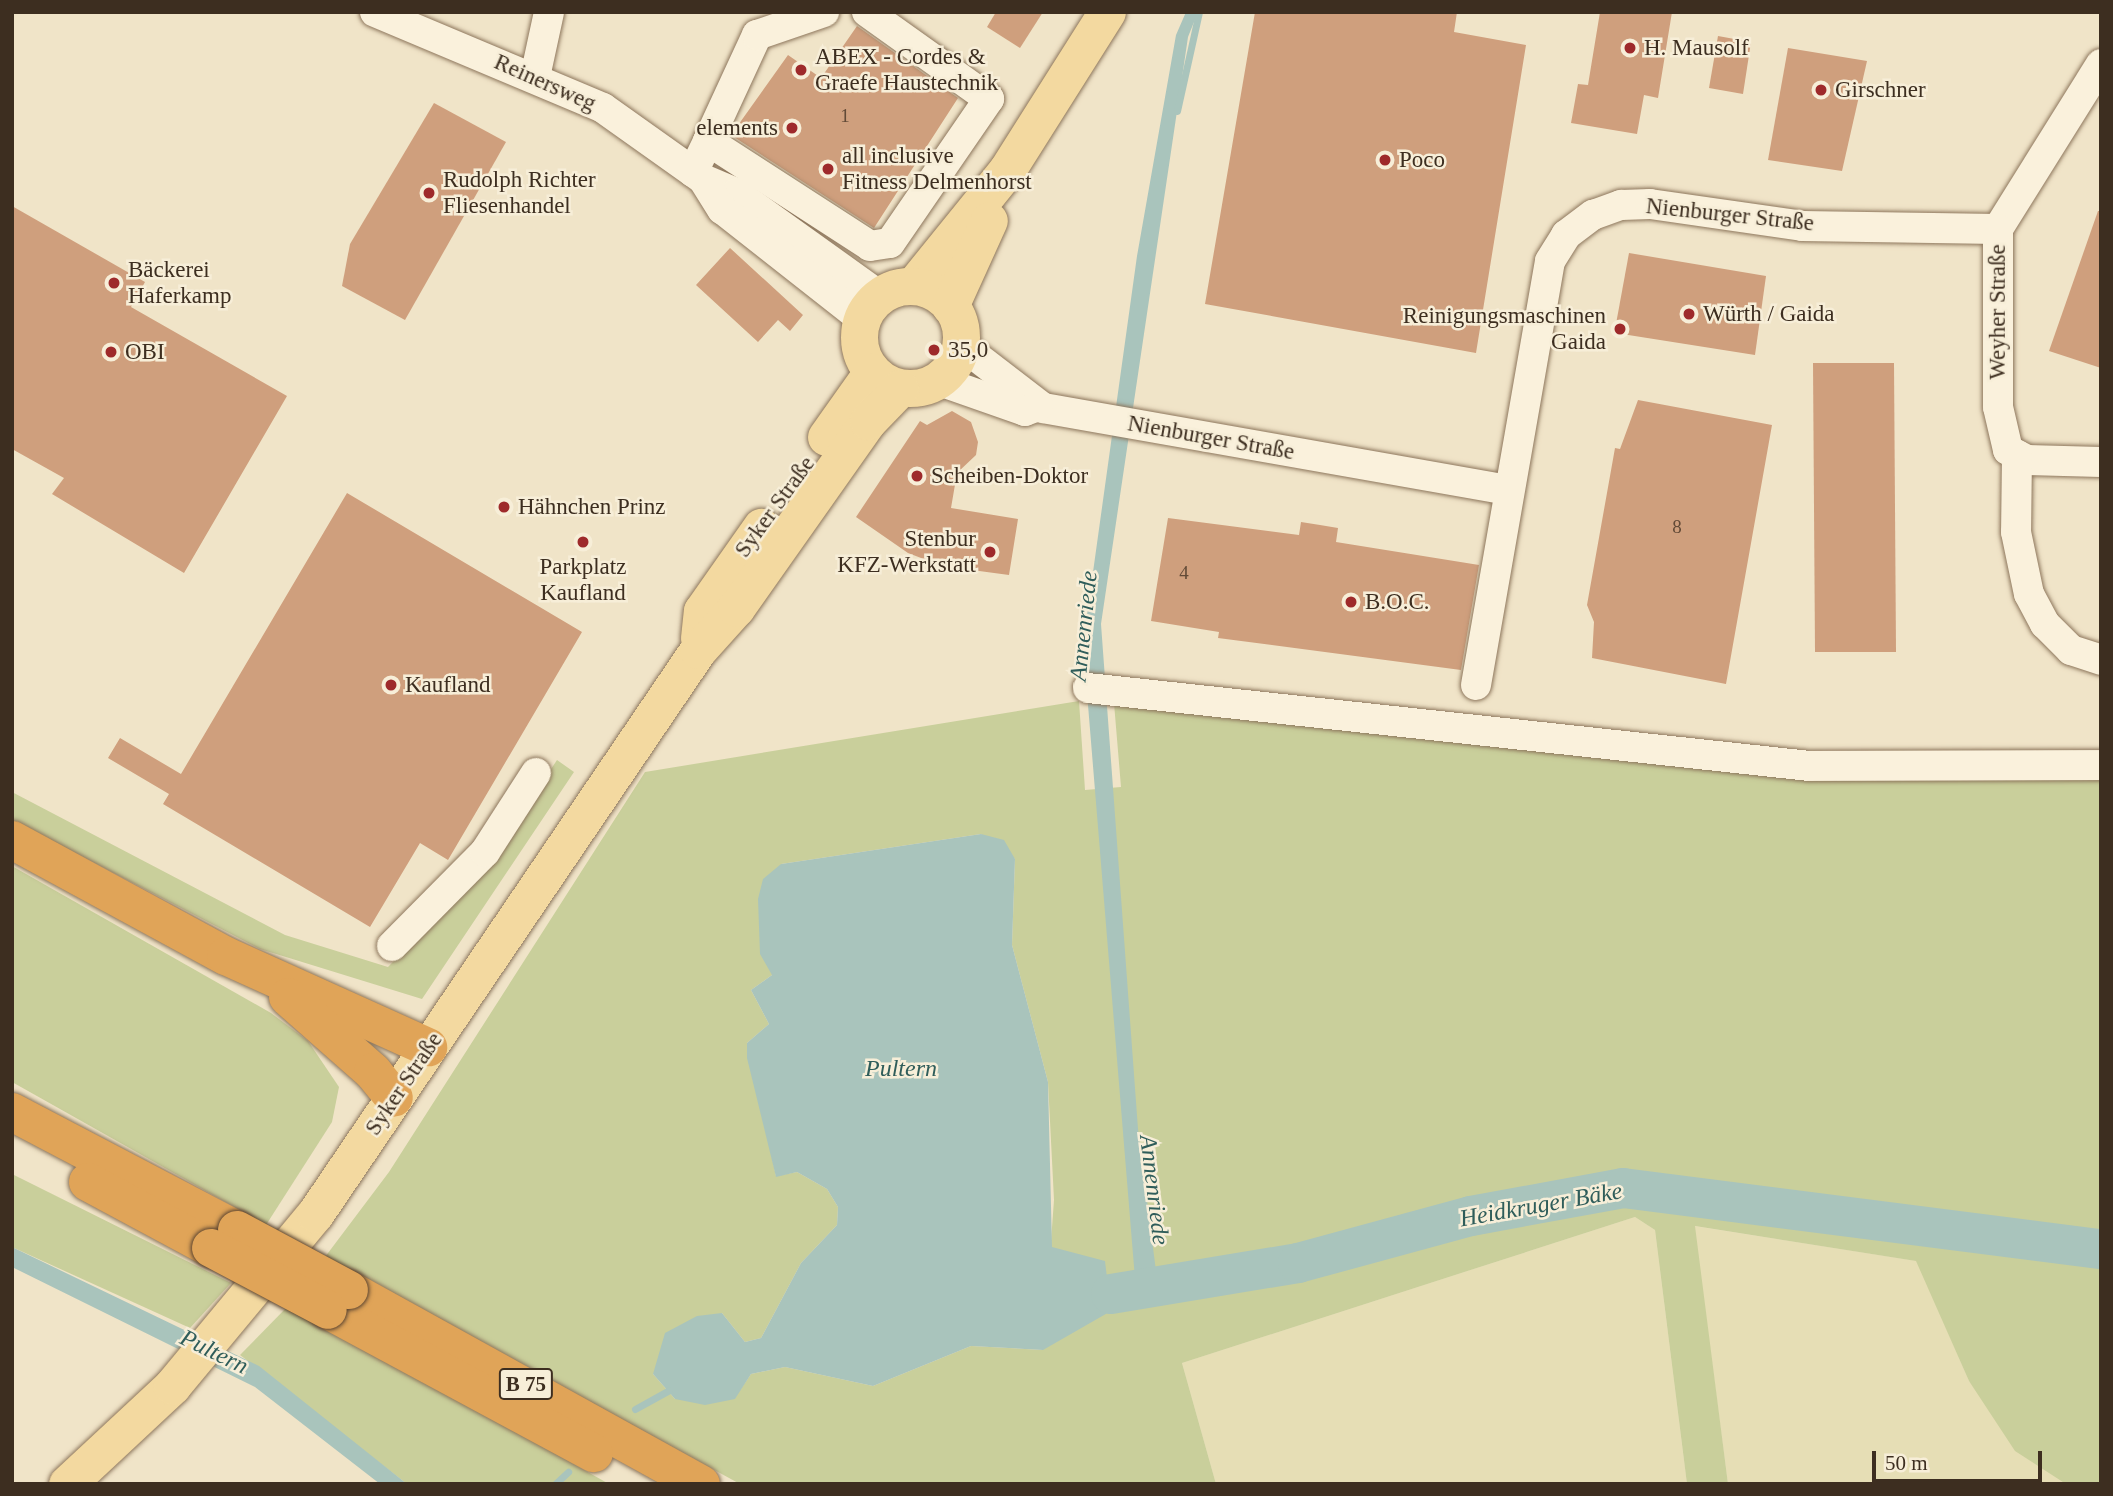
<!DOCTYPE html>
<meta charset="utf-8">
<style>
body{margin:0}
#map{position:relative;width:2113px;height:1496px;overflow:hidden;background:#f0e4c8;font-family:Georgia,serif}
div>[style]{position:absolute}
.farmland>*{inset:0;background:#e6deb5}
.green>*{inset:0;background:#c9cf9b}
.water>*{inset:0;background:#a9c4bc}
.stream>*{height:7px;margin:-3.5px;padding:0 3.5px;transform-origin:3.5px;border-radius:3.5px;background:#a9c4bc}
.river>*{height:40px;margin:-20px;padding:0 20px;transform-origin:20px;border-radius:20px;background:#a9c4bc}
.building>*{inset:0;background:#cf9f7d}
.roads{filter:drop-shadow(0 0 2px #8d765c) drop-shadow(0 0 2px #8d765c)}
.minor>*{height:30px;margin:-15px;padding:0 15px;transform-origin:15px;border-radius:15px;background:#faf1dc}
.major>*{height:37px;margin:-18.5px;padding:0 18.5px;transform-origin:18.5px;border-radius:18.5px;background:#f3d9a0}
.major>.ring{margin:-18.5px;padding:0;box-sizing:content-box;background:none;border:37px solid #f3d9a0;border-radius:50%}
.highway>*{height:38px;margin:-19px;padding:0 19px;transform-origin:19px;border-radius:19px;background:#e0a458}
.bridges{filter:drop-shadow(0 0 2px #5b4430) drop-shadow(0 0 2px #5b4430)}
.highway-bridge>*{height:38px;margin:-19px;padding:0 19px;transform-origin:19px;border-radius:19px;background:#e0a458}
.dots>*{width:19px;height:19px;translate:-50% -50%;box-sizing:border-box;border:4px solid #f7eed8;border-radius:50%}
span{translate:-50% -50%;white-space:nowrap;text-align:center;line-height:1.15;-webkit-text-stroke:5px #f7eed8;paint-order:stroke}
.number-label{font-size:19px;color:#624a37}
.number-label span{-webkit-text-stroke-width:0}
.shield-label span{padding:2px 5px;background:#f7eed8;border:2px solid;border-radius:5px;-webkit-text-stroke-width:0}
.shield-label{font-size:21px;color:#3d2e20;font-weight:700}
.poi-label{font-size:23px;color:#3d2e20}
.left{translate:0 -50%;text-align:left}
.right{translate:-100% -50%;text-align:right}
.street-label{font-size:23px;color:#3d2e20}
.water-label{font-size:24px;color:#2f5d5a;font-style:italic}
.frame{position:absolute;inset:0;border:14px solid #3d2e20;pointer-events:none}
.scale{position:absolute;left:1872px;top:1451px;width:170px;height:32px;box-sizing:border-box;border:4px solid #3d2e20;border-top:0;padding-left:9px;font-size:21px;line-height:24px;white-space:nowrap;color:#3d2e20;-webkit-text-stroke:5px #f7eed8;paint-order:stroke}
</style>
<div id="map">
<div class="farmland">
<div style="clip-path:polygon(1635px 1217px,1655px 1230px,1687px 1484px,1216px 1484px,1182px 1363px)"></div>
<div style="clip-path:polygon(1694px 1226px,1917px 1261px,1969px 1381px,2066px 1484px,1728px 1484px)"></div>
</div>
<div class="green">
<div style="clip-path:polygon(evenodd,1113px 691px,1786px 768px,2101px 768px,2101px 1244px,1666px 1189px,1664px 1197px,2101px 1251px,2101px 1484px,2066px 1484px,2015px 1451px,1969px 1381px,1916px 1261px,1695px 1226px,1728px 1484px,1687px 1484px,1655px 1230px,1635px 1217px,1182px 1363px,1216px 1484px,740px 1484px,325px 1257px,389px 1172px,645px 772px,1079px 701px,1085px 790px,1121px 787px,1113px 691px,981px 834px,1015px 859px,1012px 945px,1048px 1082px,1054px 1200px,1043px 1350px,971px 1346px,873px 1386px,785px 1367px,751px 1374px,734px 1399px,675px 1399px,653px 1374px,722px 1313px,745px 1342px,761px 1338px,801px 1263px,837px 1225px,838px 1207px,827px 1189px,797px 1172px,776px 1176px,747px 1043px,769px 1024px,751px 990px,772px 975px,781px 864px,981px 834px)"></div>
<div style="clip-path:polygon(557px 760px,574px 772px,422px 999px,260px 949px,12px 820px,12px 792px,285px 935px,388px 967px,491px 860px)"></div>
<div style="clip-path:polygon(12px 866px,271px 1013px,308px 1041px,339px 1087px,332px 1122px,266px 1225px,12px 1082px)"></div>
<div style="clip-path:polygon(12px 1174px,231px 1283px,190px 1328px,12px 1247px)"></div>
<div style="clip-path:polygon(287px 1307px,462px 1401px,609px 1484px,407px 1484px,240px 1355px)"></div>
</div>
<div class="water">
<div style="clip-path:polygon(1186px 12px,1198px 12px,1188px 37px,1101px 624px,1138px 1129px,1158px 1287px,1136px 1291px,1083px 644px,1137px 256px,1176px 35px)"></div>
<div style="clip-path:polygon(981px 834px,1004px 840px,1015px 859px,1012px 945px,1048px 1082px,1052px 1247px,1105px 1261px,1111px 1311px,1043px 1350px,971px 1346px,873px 1386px,785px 1367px,751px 1374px,735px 1399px,705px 1405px,675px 1399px,653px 1374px,665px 1333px,697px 1316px,722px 1313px,745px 1342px,761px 1338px,801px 1263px,837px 1225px,838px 1207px,827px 1189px,797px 1172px,776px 1177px,747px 1058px,747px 1043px,769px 1024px,751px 990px,772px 975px,760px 954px,758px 899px,763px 879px,781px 864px)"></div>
<div style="clip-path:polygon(12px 1247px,259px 1366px,407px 1484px,380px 1484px,255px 1387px,12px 1267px)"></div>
</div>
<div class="stream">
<div style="left:1177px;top:111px;width:101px;rotate:-77.5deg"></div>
<div style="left:635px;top:1409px;width:38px;rotate:-29deg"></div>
<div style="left:555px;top:1484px;width:18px;rotate:-43deg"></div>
</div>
<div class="river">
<div style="left:1111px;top:1294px;width:190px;rotate:-9.4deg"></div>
<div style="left:1298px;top:1263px;width:179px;rotate:-15.2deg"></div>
<div style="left:1471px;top:1216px;width:155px;rotate:-10.4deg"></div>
<div style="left:1623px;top:1188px;width:482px;rotate:7.3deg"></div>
</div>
<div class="building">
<div style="clip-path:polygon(996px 12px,1043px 12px,1020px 48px,987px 27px)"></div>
<div style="clip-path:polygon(1255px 12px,1457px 12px,1454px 32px,1526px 45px,1476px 353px,1205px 304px)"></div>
<div style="clip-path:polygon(1600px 12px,1672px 12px,1658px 98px,1644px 95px,1637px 134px,1571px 123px,1578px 84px,1588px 85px)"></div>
<div style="clip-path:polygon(857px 26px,958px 98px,874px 228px,731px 135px,788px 55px,821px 78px)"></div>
<div style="clip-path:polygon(1718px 36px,1751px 42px,1743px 94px,1709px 88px)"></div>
<div style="clip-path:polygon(1788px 48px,1867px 61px,1842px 171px,1768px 160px)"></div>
<div style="clip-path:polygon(434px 103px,506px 142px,405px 320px,342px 286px,350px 244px)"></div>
<div style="clip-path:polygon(12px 206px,145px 282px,131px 307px,287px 396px,184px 573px,52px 494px,64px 478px,12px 449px)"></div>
<div style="clip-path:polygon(2098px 211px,2101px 211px,2101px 368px,2049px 351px)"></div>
<div style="clip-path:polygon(730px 248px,803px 315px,790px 331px,778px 320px,758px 342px,696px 285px)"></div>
<div style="clip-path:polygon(1629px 253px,1766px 276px,1755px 355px,1622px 334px,1616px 324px)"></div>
<div style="clip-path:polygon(1813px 363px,1894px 363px,1896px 652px,1815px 652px)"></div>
<div style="clip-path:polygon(1638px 400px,1772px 425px,1726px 684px,1592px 658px,1594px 622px,1587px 605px,1615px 448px,1620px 449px)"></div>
<div style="clip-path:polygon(952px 411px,971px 422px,978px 442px,976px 455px,957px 473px,951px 508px,1018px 519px,1009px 575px,942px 566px,908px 553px,856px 517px,920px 421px,927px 425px)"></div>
<div style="clip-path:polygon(347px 493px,582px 632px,448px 860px,420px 843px,370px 927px,163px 804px,169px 794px,108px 758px,120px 738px,181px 774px)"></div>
<div style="clip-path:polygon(1168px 518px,1299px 535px,1301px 522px,1320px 525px,1338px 528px,1336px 542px,1479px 565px,1461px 670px,1218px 638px,1219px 632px,1151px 621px)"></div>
</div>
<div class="roads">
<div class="minor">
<div style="left:375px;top:12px;width:247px;rotate:22.8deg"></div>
<div style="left:603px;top:108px;width:123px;rotate:35.4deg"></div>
<div style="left:703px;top:179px;width:36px;rotate:23deg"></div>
<div style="left:736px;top:193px;width:177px;rotate:35.6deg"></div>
<div style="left:2101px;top:64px;width:195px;rotate:122deg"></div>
<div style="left:1998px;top:229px;width:178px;rotate:90deg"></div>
<div style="left:1998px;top:407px;width:44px;rotate:76.9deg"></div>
<div style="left:2008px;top:450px;width:21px;rotate:28deg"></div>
<div style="left:2027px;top:460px;width:74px;rotate:1.5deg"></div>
<div style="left:535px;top:77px;width:66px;rotate:-77.8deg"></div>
<div style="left:708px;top:141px;width:117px;rotate:-65.2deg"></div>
<div style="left:757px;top:35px;width:71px;rotate:-18.9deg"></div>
<div style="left:693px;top:172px;width:34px;rotate:-64deg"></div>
<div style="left:708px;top:141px;width:193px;rotate:32.9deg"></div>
<div style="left:870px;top:246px;width:20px;rotate:-9deg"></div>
<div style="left:890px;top:243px;width:175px;rotate:-55.5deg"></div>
<div style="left:989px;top:99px;width:150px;rotate:-144.5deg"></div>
<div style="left:703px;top:179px;width:36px;rotate:58deg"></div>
<div style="left:722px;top:209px;width:178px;rotate:38.2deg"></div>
<div style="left:960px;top:344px;width:105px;rotate:37.6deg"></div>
<div style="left:1043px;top:408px;width:473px;rotate:10deg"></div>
<div style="left:937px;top:380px;width:93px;rotate:19.4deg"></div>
<div style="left:1025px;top:411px;width:14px;rotate:-21deg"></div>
<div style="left:2017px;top:455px;width:77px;rotate:90.7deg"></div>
<div style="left:2016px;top:532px;width:63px;rotate:78.2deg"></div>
<div style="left:2029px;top:594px;width:34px;rotate:62deg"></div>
<div style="left:2045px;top:624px;width:37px;rotate:45deg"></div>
<div style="left:2071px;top:650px;width:32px;rotate:18deg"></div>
<div style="left:1476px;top:685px;width:430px;rotate:-80.1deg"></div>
<div style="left:1550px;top:261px;width:31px;rotate:-58deg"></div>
<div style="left:1566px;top:235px;width:34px;rotate:-37deg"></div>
<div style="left:1593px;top:215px;width:30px;rotate:-20deg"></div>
<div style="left:1621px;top:205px;width:29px;rotate:-2deg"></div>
<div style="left:1650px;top:204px;width:154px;rotate:8.2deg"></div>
<div style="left:1802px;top:226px;width:196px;rotate:0.9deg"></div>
<div style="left:1088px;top:688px;width:725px;rotate:6.17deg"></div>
<div style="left:1809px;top:766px;width:292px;rotate:-0.2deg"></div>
<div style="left:392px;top:946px;width:132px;rotate:-45.3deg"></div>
<div style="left:485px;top:852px;width:94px;rotate:-57.2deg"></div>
</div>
<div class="major">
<div style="left:913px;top:286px;width:149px;rotate:-51deg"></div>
<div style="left:1007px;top:170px;width:187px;rotate:-57.7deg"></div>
<div class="ring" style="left:859px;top:286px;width:65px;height:65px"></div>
<div style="left:950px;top:306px;width:94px;rotate:-65.6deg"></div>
<div style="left:826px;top:437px;width:80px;rotate:-54.7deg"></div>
<div style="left:699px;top:638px;width:27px;rotate:-84deg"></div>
<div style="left:702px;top:611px;width:103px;rotate:-54.9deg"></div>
<div style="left:67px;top:1484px;width:144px;rotate:-43deg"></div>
<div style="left:172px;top:1386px;width:224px;rotate:-50.3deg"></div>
<div style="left:315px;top:1214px;width:682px;rotate:-55.82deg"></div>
<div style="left:698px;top:650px;width:57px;rotate:-47.9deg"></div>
<div style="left:736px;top:608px;width:229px;rotate:-54.8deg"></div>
<div style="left:868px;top:421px;width:46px;rotate:-45.9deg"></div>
</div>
<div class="highway">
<div style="left:12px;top:840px;width:243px;rotate:28.5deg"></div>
<div style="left:226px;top:956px;width:222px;rotate:24.3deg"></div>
<div style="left:288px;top:997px;width:113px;rotate:41.4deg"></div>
<div style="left:373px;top:1072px;width:33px;rotate:51deg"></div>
<div style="left:12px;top:1112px;width:254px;rotate:27.7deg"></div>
<div style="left:88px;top:1182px;width:140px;rotate:28.2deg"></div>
<div style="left:349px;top:1290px;width:402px;rotate:28.9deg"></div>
<div style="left:328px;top:1310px;width:302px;rotate:28.3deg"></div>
</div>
</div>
<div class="bridges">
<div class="highway-bridge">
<div style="left:237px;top:1230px;width:127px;rotate:28.2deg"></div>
<div style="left:211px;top:1248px;width:132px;rotate:27.9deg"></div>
</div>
</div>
<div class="dots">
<div style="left:1630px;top:48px;background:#9e2a2b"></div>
<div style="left:801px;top:70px;background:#9e2a2b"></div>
<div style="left:1821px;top:90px;background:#9e2a2b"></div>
<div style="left:792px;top:128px;background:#9e2a2b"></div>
<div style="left:1385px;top:160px;background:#9e2a2b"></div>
<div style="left:828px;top:169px;background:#9e2a2b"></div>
<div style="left:429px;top:193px;background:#9e2a2b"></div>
<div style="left:114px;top:283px;background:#9e2a2b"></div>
<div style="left:1689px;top:314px;background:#9e2a2b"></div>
<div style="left:1620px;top:329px;background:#9e2a2b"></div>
<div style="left:934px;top:350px;background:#9e2a2b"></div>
<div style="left:111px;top:352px;background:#9e2a2b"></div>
<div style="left:917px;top:476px;background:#9e2a2b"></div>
<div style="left:504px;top:507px;background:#9e2a2b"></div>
<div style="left:583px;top:542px;background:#9e2a2b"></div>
<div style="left:990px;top:552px;background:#9e2a2b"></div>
<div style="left:1351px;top:602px;background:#9e2a2b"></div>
<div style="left:391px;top:685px;background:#9e2a2b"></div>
</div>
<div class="number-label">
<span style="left:845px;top:116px">1</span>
<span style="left:1677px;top:527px">8</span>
<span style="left:1184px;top:573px">4</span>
</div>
<div class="shield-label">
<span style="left:526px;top:1384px">B 75</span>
</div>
<div class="poi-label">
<span class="left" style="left:1644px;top:48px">H. Mausolf</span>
<span class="left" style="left:815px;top:70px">ABEX - Cordes &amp;<br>Graefe Haustechnik</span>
<span class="left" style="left:1835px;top:90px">Girschner</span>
<span class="right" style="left:778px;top:128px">elements</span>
<span class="left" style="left:842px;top:169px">all inclusive<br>Fitness Delmenhorst</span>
<span class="left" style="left:1399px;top:160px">Poco</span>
<span class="left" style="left:443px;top:193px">Rudolph Richter<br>Fliesenhandel</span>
<span class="left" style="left:128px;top:283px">Bäckerei<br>Haferkamp</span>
<span class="left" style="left:1703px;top:314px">Würth / Gaida</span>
<span class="right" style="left:1606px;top:329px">Reinigungsmaschinen<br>Gaida</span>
<span class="left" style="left:948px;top:350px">35,0</span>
<span class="left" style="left:125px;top:352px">OBI</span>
<span class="left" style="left:931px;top:476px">Scheiben-Doktor</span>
<span class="left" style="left:518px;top:507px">Hähnchen Prinz</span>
<span class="right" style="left:976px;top:552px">Stenbur<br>KFZ-Werkstatt</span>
<span style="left:583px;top:580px">Parkplatz<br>Kaufland</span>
<span class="left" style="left:1365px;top:602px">B.O.C.</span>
<span class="left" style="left:405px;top:685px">Kaufland</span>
</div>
<div class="street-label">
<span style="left:545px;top:83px;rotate:24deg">Reinersweg</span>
<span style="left:1730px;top:215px;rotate:6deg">Nienburger Straße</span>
<span style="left:1998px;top:312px;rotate:-90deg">Weyher Straße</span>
<span style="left:1211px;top:438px;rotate:10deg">Nienburger Straße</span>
<span style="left:775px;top:507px;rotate:-54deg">Syker Straße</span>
<span style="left:404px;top:1084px;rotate:-56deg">Syker Straße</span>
</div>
<div class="water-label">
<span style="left:1084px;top:626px;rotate:-84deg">Annenriede</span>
<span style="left:901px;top:1069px">Pultern</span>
<span style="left:1154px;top:1190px;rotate:83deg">Annenriede</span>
<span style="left:1541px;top:1205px;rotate:-10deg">Heidkruger Bäke</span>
<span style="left:214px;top:1352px;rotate:26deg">Pultern</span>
</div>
<div class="frame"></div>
<div class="scale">50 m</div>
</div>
